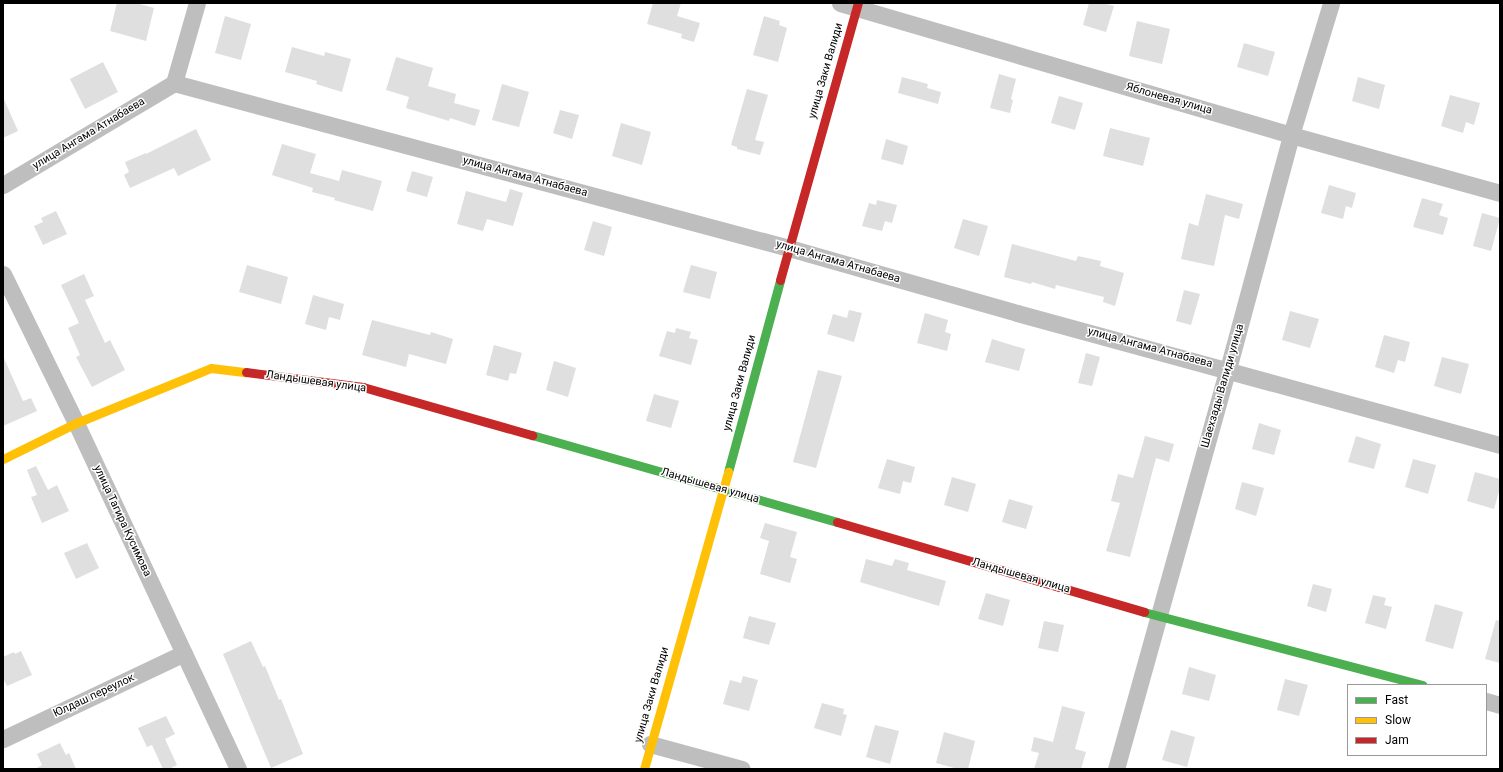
<!DOCTYPE html>
<meta charset="utf-8">
<style>
body{margin:0}
#map{position:relative;width:1503px;height:772px;overflow:hidden;background:#fff;font-family:Roboto,sans-serif}
div>[style]{position:absolute}
.building>*{inset:0;background:#dfdfdf}
.street>*{height:17px;margin:-8.5px;padding:0 8.5px;transform-origin:8.5px;border-radius:8.5px;background:#bebebe}
.fast>*{height:9px;margin:-4.5px;padding:0 4.5px;transform-origin:4.5px;border-radius:4.5px;background:#4caf50}
.slow>*{height:9px;margin:-4.5px;padding:0 4.5px;transform-origin:4.5px;border-radius:4.5px;background:#ffc107}
.jam>*{height:9px;margin:-4.5px;padding:0 4.5px;transform-origin:4.5px;border-radius:4.5px;background:#c62828}
span{translate:-50% -50%;white-space:nowrap;text-align:center;line-height:1.15;-webkit-text-stroke:3px #fff;paint-order:stroke}
.street-label{font-size:11px;color:#000}
.frame{position:absolute;inset:0;border:4px solid #000;pointer-events:none}
.legend{position:absolute;left:1347px;top:684px;width:140px;height:72px;box-sizing:border-box;background:#fff;border:1px solid #999;margin:0;padding:5px 7px;list-style:none;font-size:12px;color:#000}
.legend li{display:flex;align-items:center;gap:8px;height:20px}
.legend b{width:20px;border:1px solid #999}
</style>
<div id="map">
<div class="building">
<div style="clip-path:polygon(117px 3px,136px 3px,154px 8px,146px 41px,110px 31px)"></div>
<div style="clip-path:polygon(653px 3px,681px 3px,677px 16px,700px 23px,694px 42px,681px 38px,682px 34px,647px 24px)"></div>
<div style="clip-path:polygon(1089px 3px,1102px 3px,1114px 6px,1106px 32px,1083px 25px)"></div>
<div style="clip-path:polygon(225px 16px,251px 24px,241px 60px,215px 53px)"></div>
<div style="clip-path:polygon(764px 16px,780px 21px,779px 25px,787px 28px,778px 62px,753px 55px)"></div>
<div style="clip-path:polygon(1137px 21px,1170px 29px,1162px 64px,1129px 56px)"></div>
<div style="clip-path:polygon(1244px 43px,1275px 52px,1268px 76px,1237px 67px)"></div>
<div style="clip-path:polygon(292px 47px,324px 56px,325px 52px,351px 59px,342px 92px,316px 84px,317px 81px,285px 72px)"></div>
<div style="clip-path:polygon(396px 57px,433px 68px,428px 86px,456px 94px,454px 103px,480px 110px,475px 126px,450px 118px,449px 121px,406px 108px,409px 97px,386px 90px)"></div>
<div style="clip-path:polygon(103px 62px,118px 92px,85px 109px,70px 79px)"></div>
<div style="clip-path:polygon(999px 74px,1016px 79px,1011px 99px,1013px 100px,1010px 113px,990px 108px)"></div>
<div style="clip-path:polygon(902px 77px,928px 84px,927px 88px,941px 92px,938px 104px,898px 93px)"></div>
<div style="clip-path:polygon(1358px 77px,1385px 85px,1379px 109px,1352px 101px)"></div>
<div style="clip-path:polygon(502px 84px,529px 92px,519px 127px,492px 120px)"></div>
<div style="clip-path:polygon(747px 89px,768px 95px,755px 140px,764px 142px,760px 155px,737px 149px,737px 147px,731px 145px)"></div>
<div style="clip-path:polygon(1450px 95px,1480px 103px,1474px 125px,1466px 122px,1463px 133px,1441px 126px)"></div>
<div style="clip-path:polygon(1059px 96px,1083px 103px,1075px 130px,1051px 123px)"></div>
<div style="clip-path:polygon(3px 97px,18px 131px,3px 138px)"></div>
<div style="clip-path:polygon(560px 110px,579px 115px,572px 139px,553px 133px)"></div>
<div style="clip-path:polygon(621px 123px,651px 132px,642px 165px,612px 156px)"></div>
<div style="clip-path:polygon(1110px 128px,1150px 138px,1143px 166px,1103px 156px)"></div>
<div style="clip-path:polygon(196px 129px,211px 160px,178px 176px,174px 168px,130px 188px,124px 175px,129px 172px,125px 162px,146px 153px,146px 154px)"></div>
<div style="clip-path:polygon(886px 139px,908px 146px,903px 165px,881px 159px)"></div>
<div style="clip-path:polygon(282px 144px,316px 154px,310px 173px,339px 181px,342px 170px,382px 181px,373px 211px,334px 200px,335px 198px,312px 192px,313px 188px,272px 175px)"></div>
<div style="clip-path:polygon(412px 171px,433px 177px,427px 197px,406px 191px)"></div>
<div style="clip-path:polygon(1329px 185px,1356px 193px,1352px 208px,1346px 206px,1343px 219px,1321px 213px)"></div>
<div style="clip-path:polygon(510px 189px,523px 193px,513px 226px,487px 219px,483px 231px,457px 224px,466px 191px,506px 202px)"></div>
<div style="clip-path:polygon(1206px 194px,1243px 204px,1239px 219px,1225px 215px,1214px 266px,1181px 259px,1189px 223px,1198px 226px)"></div>
<div style="clip-path:polygon(1422px 198px,1443px 204px,1439px 215px,1448px 218px,1443px 235px,1413px 227px)"></div>
<div style="clip-path:polygon(877px 200px,897px 205px,892px 223px,885px 221px,882px 231px,862px 226px,869px 203px,876px 205px)"></div>
<div style="clip-path:polygon(56px 211px,67px 234px,43px 245px,34px 226px,43px 222px,41px 218px)"></div>
<div style="clip-path:polygon(1482px 213px,1500px 218px,1491px 251px,1473px 246px)"></div>
<div style="clip-path:polygon(963px 219px,988px 226px,979px 256px,954px 248px)"></div>
<div style="clip-path:polygon(593px 221px,612px 227px,604px 256px,584px 250px)"></div>
<div style="clip-path:polygon(1012px 244px,1076px 261px,1078px 256px,1101px 261px,1100px 266px,1124px 273px,1115px 306px,1103px 302px,1104px 297px,1056px 285px,1055px 289px,1032px 282px,1031px 284px,1004px 277px)"></div>
<div style="clip-path:polygon(247px 265px,288px 277px,281px 304px,239px 292px)"></div>
<div style="clip-path:polygon(691px 265px,717px 272px,710px 299px,683px 292px)"></div>
<div style="clip-path:polygon(84px 274px,94px 296px,85px 300px,105px 343px,110px 340px,125px 370px,92px 387px,76px 357px,80px 355px,68px 328px,79px 323px,61px 285px)"></div>
<div style="clip-path:polygon(1184px 290px,1200px 294px,1191px 325px,1176px 321px)"></div>
<div style="clip-path:polygon(313px 295px,344px 304px,340px 320px,329px 317px,326px 330px,305px 324px)"></div>
<div style="clip-path:polygon(849px 310px,862px 313px,854px 342px,827px 334px,833px 314px,847px 318px)"></div>
<div style="clip-path:polygon(1290px 311px,1319px 319px,1310px 348px,1282px 340px)"></div>
<div style="clip-path:polygon(925px 313px,948px 320px,945px 332px,951px 334px,947px 351px,917px 343px)"></div>
<div style="clip-path:polygon(372px 320px,430px 335px,431px 332px,453px 339px,446px 364px,409px 354px,406px 367px,362px 355px)"></div>
<div style="clip-path:polygon(676px 328px,691px 332px,689px 338px,698px 340px,691px 365px,659px 356px,667px 331px,675px 333px)"></div>
<div style="clip-path:polygon(1384px 335px,1410px 342px,1405px 362px,1398px 360px,1394px 373px,1375px 367px)"></div>
<div style="clip-path:polygon(992px 339px,1025px 349px,1019px 371px,985px 362px)"></div>
<div style="clip-path:polygon(494px 345px,522px 353px,516px 374px,510px 373px,508px 381px,486px 375px)"></div>
<div style="clip-path:polygon(1086px 353px,1100px 357px,1092px 386px,1078px 383px)"></div>
<div style="clip-path:polygon(3px 356px,23px 401px,31px 398px,37px 411px,3px 426px)"></div>
<div style="clip-path:polygon(1442px 357px,1469px 364px,1461px 394px,1434px 386px)"></div>
<div style="clip-path:polygon(554px 361px,576px 368px,568px 397px,546px 390px)"></div>
<div style="clip-path:polygon(818px 370px,842px 376px,816px 468px,793px 462px)"></div>
<div style="clip-path:polygon(654px 394px,679px 401px,671px 428px,646px 421px)"></div>
<div style="clip-path:polygon(1259px 423px,1281px 430px,1274px 455px,1252px 449px)"></div>
<div style="clip-path:polygon(1145px 436px,1174px 444px,1169px 462px,1156px 458px,1130px 557px,1106px 551px,1120px 503px,1111px 501px,1118px 474px,1133px 478px)"></div>
<div style="clip-path:polygon(1356px 436px,1381px 444px,1374px 469px,1348px 462px)"></div>
<div style="clip-path:polygon(887px 459px,915px 467px,911px 483px,903px 481px,900px 494px,878px 488px)"></div>
<div style="clip-path:polygon(1413px 459px,1436px 465px,1428px 494px,1405px 487px)"></div>
<div style="clip-path:polygon(36px 466px,48px 490px,57px 485px,69px 511px,42px 523px,31px 497px,37px 495px,27px 470px)"></div>
<div style="clip-path:polygon(1475px 472px,1500px 479px,1500px 488px,1494px 509px,1467px 501px)"></div>
<div style="clip-path:polygon(952px 477px,976px 484px,968px 512px,944px 505px)"></div>
<div style="clip-path:polygon(1242px 482px,1264px 488px,1256px 516px,1235px 509px)"></div>
<div style="clip-path:polygon(1009px 499px,1033px 506px,1026px 529px,1002px 522px)"></div>
<div style="clip-path:polygon(765px 523px,797px 532px,790px 557px,797px 559px,790px 583px,760px 574px,769px 541px,760px 538px)"></div>
<div style="clip-path:polygon(87px 543px,99px 568px,76px 579px,64px 553px)"></div>
<div style="clip-path:polygon(866px 559px,892px 566px,895px 559px,909px 563px,907px 570px,946px 581px,939px 606px,860px 582px)"></div>
<div style="clip-path:polygon(1313px 584px,1332px 589px,1326px 612px,1307px 606px)"></div>
<div style="clip-path:polygon(986px 593px,1010px 600px,1003px 626px,978px 619px)"></div>
<div style="clip-path:polygon(1373px 595px,1386px 598px,1384px 605px,1392px 607px,1386px 629px,1365px 623px)"></div>
<div style="clip-path:polygon(1435px 604px,1463px 612px,1453px 649px,1425px 641px)"></div>
<div style="clip-path:polygon(749px 616px,776px 623px,769px 645px,743px 638px)"></div>
<div style="clip-path:polygon(1496px 620px,1500px 621px,1500px 663px,1485px 659px)"></div>
<div style="clip-path:polygon(1044px 621px,1064px 625px,1058px 652px,1038px 648px)"></div>
<div style="clip-path:polygon(251px 641px,263px 667px,265px 666px,279px 700px,281px 699px,303px 754px,271px 768px,223px 654px)"></div>
<div style="clip-path:polygon(21px 651px,32px 675px,7px 686px,3px 678px,3px 657px,14px 652px,15px 654px)"></div>
<div style="clip-path:polygon(1189px 667px,1216px 675px,1209px 701px,1182px 694px)"></div>
<div style="clip-path:polygon(743px 676px,758px 680px,749px 711px,723px 704px,730px 680px,741px 683px)"></div>
<div style="clip-path:polygon(1285px 679px,1308px 685px,1299px 716px,1277px 710px)"></div>
<div style="clip-path:polygon(822px 703px,844px 709px,843px 714px,847px 715px,841px 736px,814px 728px)"></div>
<div style="clip-path:polygon(1062px 706px,1085px 712px,1075px 749px,1086px 752px,1081px 769px,1034px 769px,1039px 753px,1031px 751px,1034px 737px,1053px 742px)"></div>
<div style="clip-path:polygon(166px 716px,175px 734px,165px 739px,177px 765px,169px 769px,163px 769px,152px 745px,147px 747px,138px 728px)"></div>
<div style="clip-path:polygon(875px 725px,899px 731px,890px 764px,866px 757px)"></div>
<div style="clip-path:polygon(1171px 730px,1195px 737px,1187px 767px,1162px 760px)"></div>
<div style="clip-path:polygon(944px 732px,975px 741px,968px 769px,958px 769px,936px 763px)"></div>
<div style="clip-path:polygon(60px 743px,66px 755px,69px 753px,76px 769px,35px 769px,42px 765px,37px 754px)"></div>
</div>
<div class="street">
<div style="left:840px;top:3px;width:470px;rotate:16.3deg"></div>
<div style="left:1291px;top:135px;width:217px;rotate:15.5deg"></div>
<div style="left:174px;top:83px;width:637px;rotate:15.02deg"></div>
<div style="left:789px;top:248px;width:237px;rotate:15.9deg"></div>
<div style="left:1017px;top:313px;width:501px;rotate:15.29deg"></div>
<div style="left:3px;top:185px;width:199px;rotate:-30.8deg"></div>
<div style="left:174px;top:83px;width:83px;rotate:-74deg"></div>
<div style="left:3px;top:274px;width:166px;rotate:63.9deg"></div>
<div style="left:76px;top:423px;width:382px;rotate:64.9deg"></div>
<div style="left:1486px;top:701px;width:15px;rotate:16deg"></div>
<div style="left:3px;top:739px;width:200px;rotate:-25.4deg"></div>
<div style="left:650px;top:744px;width:95px;rotate:15.2deg"></div>
<div style="left:1116px;top:769px;width:415px;rotate:-74.4deg"></div>
<div style="left:1228px;top:369px;width:242px;rotate:-74.9deg"></div>
<div style="left:1291px;top:135px;width:138px;rotate:-73.1deg"></div>
</div>
<div class="fast">
<div style="left:532px;top:435px;width:317px;rotate:15.9deg"></div>
<div style="left:728px;top:472px;width:199px;rotate:-74.8deg"></div>
<div style="left:1144px;top:612px;width:288px;rotate:14.7deg"></div>
</div>
<div class="slow">
<div style="left:3px;top:459px;width:81px;rotate:-26.3deg"></div>
<div style="left:76px;top:423px;width:146px;rotate:-22.2deg"></div>
<div style="left:211px;top:368px;width:35px;rotate:7deg"></div>
<div style="left:644px;top:769px;width:309px;rotate:-74.2deg"></div>
</div>
<div class="jam">
<div style="left:780px;top:280px;width:288px;rotate:-74.3deg"></div>
<div style="left:246px;top:372px;width:118px;rotate:7.3deg"></div>
<div style="left:363px;top:387px;width:176px;rotate:15.9deg"></div>
<div style="left:837px;top:522px;width:320px;rotate:16.3deg"></div>
</div>
<div class="street-label">
<span style="left:826px;top:71px;rotate:-74deg">улица Заки Валиди</span>
<span style="left:1169px;top:99px;rotate:16deg">Яблоневая улица</span>
<span style="left:89px;top:134px;rotate:-31deg">улица Ангама Атнабаева</span>
<span style="left:525px;top:177px;rotate:15deg">улица Ангама Атнабаева</span>
<span style="left:838px;top:262px;rotate:16deg">улица Ангама Атнабаева</span>
<span style="left:1150px;top:348px;rotate:15deg">улица Ангама Атнабаева</span>
<span style="left:316px;top:382px;rotate:8deg">Ландышевая улица</span>
<span style="left:740px;top:383px;rotate:-75deg">улица Заки Валиди</span>
<span style="left:1223px;top:386px;rotate:-74deg">Шаехзады Валиди улица</span>
<span style="left:710px;top:486px;rotate:16deg">Ландышевая улица</span>
<span style="left:122px;top:521px;rotate:65deg">улица Тагира Кусимова</span>
<span style="left:1021px;top:576px;rotate:16deg">Ландышевая улица</span>
<span style="left:652px;top:695px;rotate:-74deg">улица Заки Валиди</span>
<span style="left:94px;top:696px;rotate:-25deg">Юлдаш переулок</span>
</div>
<div class="frame"></div>
<ul class="legend">
<li><b style="height:5px;background:#4caf50"></b>Fast</li>
<li><b style="height:5px;background:#ffc107"></b>Slow</li>
<li><b style="height:5px;background:#c62828"></b>Jam</li>
</ul>
</div>
